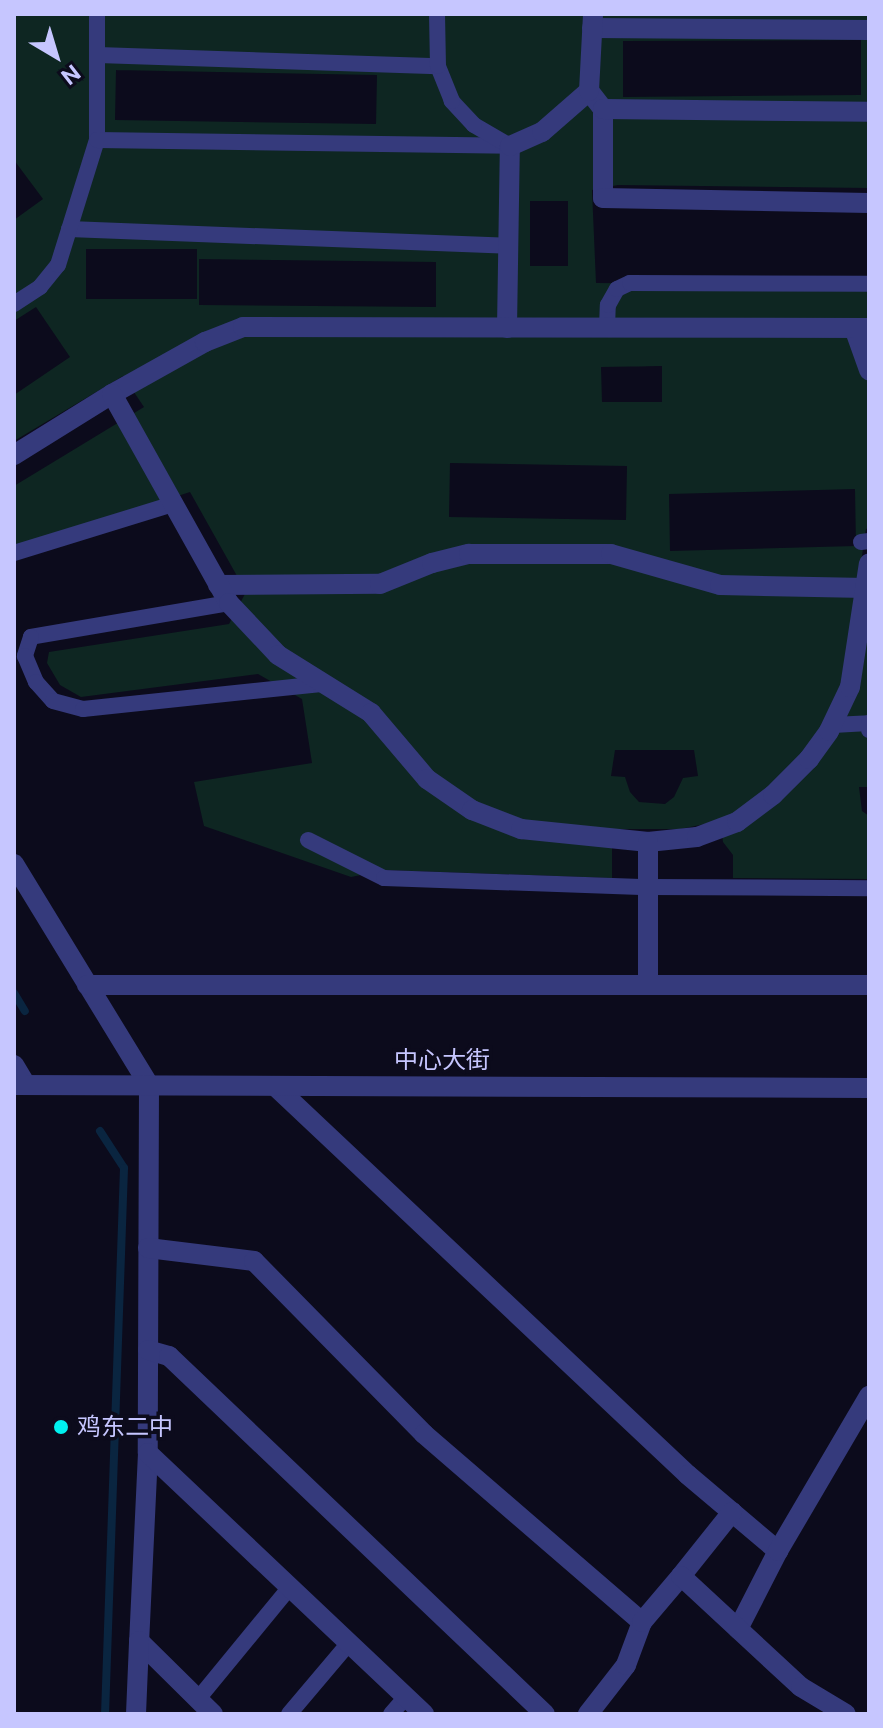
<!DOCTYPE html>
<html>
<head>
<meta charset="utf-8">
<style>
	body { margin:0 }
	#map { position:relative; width:883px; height:1728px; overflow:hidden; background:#0c0b1c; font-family:"Public Sans","Noto Sans SC",sans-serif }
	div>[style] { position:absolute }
	.green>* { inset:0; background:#0e2622 }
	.stream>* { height:8px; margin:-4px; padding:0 4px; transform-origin:4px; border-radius:4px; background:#0a2540 }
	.service>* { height:16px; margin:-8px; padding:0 8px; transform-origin:8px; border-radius:8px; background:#353a7c }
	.pedestrian>* { height:20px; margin:-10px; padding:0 10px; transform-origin:10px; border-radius:10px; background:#353a7c }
	.minor>* { height:20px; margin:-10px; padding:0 10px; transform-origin:10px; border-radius:10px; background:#353a7c }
	.tertiary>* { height:20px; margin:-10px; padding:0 10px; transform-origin:10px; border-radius:10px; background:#353a7c }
	.dots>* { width:22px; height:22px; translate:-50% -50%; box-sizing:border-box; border:4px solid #0c0b1c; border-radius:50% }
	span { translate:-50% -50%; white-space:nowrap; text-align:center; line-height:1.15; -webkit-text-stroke:7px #0c0b1c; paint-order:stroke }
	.street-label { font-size:24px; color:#c6c6ff }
	.poi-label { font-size:24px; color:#c6c6ff }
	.left { translate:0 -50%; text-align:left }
	.frame { position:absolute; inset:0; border:16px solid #c6c6ff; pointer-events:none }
	.north { position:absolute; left:16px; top:16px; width:80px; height:80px; -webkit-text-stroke:6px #0c0b1c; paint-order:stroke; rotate:142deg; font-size:22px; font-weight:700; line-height:32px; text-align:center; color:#c6c6ff }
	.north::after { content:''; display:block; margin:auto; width:28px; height:36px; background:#c6c6ff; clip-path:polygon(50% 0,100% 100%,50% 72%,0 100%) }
</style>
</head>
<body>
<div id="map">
	<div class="green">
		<div style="clip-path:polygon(evenodd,14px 14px,869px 14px,869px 188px,618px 185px,592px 190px,596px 283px,869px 285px,869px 528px,866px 529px,851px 629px,869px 629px,869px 787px,859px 787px,862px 811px,869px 816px,869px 879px,733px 878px,733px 855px,723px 842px,720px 821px,680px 829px,612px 829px,612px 878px,386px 870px,351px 877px,204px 826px,194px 782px,312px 763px,302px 699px,258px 674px,81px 697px,60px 685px,47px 663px,49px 652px,229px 624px,246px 592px,190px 492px,14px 549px,14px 486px,144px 407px,123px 376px,14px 441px,14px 395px,70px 357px,36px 307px,14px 321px,14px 220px,43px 199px,14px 160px,14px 14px,623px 41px,861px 40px,861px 95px,623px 97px,623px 41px,14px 14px,116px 70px,377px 75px,376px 124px,115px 120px,116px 70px,14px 14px,530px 201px,568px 201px,568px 266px,530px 266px,530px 201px,14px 14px,86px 249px,197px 249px,197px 299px,86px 299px,86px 249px,14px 14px,199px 259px,436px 262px,436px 307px,199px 305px,199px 259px,14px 14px,662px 366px,662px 402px,602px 402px,601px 367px,662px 366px,14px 14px,450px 463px,627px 466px,626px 520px,449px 517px,450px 463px,14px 14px,855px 489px,856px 546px,670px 551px,669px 494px,855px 489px,14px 14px,615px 750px,694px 750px,698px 776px,683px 778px,674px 797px,665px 804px,639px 802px,630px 792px,625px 777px,611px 776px,615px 750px)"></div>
	</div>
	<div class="stream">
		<div style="left:14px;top:993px;width:21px;rotate:59deg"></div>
		<div style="left:100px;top:1131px;width:44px;rotate:57deg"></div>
		<div style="left:124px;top:1168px;width:546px;rotate:91.99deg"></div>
	</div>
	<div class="service">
		<div style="left:98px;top:55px;width:340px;rotate:1.9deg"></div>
		<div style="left:97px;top:140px;width:126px;rotate:-90deg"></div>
		<div style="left:69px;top:229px;width:439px;rotate:2.2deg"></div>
		<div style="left:14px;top:304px;width:31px;rotate:-33deg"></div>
		<div style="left:40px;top:287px;width:28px;rotate:-51deg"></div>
		<div style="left:58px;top:265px;width:131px;rotate:-72.7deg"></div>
		<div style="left:97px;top:140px;width:413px;rotate:0.8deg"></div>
		<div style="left:510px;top:146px;width:42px;rotate:-149.7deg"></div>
		<div style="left:474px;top:125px;width:33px;rotate:-133deg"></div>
		<div style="left:452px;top:101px;width:38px;rotate:-112deg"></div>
		<div style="left:438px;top:66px;width:52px;rotate:-91.1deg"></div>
		<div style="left:607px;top:328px;width:23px;rotate:-88deg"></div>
		<div style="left:608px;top:305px;width:18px;rotate:-61deg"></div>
		<div style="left:617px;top:289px;width:14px;rotate:-25deg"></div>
		<div style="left:630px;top:283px;width:239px;rotate:0.2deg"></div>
		<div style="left:861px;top:542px;width:8px;rotate:-7deg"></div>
		<div style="left:14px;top:553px;width:166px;rotate:-17.1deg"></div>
		<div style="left:229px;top:603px;width:201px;rotate:170.3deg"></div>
		<div style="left:31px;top:637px;width:20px;rotate:108deg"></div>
		<div style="left:25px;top:656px;width:28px;rotate:67deg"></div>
		<div style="left:36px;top:682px;width:25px;rotate:48deg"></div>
		<div style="left:53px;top:701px;width:31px;rotate:15deg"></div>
		<div style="left:83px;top:709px;width:237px;rotate:-6deg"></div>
		<div style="left:833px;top:725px;width:36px;rotate:-3deg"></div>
		<div style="left:869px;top:723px;width:7px;rotate:90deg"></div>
		<div style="left:308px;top:840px;width:85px;rotate:26.6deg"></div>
		<div style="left:384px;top:878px;width:264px;rotate:2deg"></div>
		<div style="left:648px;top:887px;width:221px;rotate:0.3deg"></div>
		<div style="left:198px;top:1699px;width:145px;rotate:-50.6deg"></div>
		<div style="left:289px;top:1714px;width:93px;rotate:-49.8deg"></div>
		<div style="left:391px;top:1714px;width:23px;rotate:-49deg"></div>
	</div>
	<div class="pedestrian">
		<div style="left:218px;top:585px;width:162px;rotate:-0.4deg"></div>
		<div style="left:380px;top:584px;width:56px;rotate:-22deg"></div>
		<div style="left:432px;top:563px;width:38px;rotate:-14deg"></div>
		<div style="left:469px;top:554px;width:142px"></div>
		<div style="left:611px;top:554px;width:113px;rotate:15.9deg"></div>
		<div style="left:720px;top:585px;width:146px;rotate:1.2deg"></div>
	</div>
	<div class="minor">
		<div style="left:592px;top:28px;width:277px;rotate:0.4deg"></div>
		<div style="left:589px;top:91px;width:23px;rotate:52deg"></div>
		<div style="left:603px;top:109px;width:89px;rotate:90deg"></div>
		<div style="left:603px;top:198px;width:266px;rotate:1.1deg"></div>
		<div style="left:603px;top:109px;width:266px;rotate:0.6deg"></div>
		<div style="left:507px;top:328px;width:182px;rotate:-89.1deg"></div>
		<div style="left:510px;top:146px;width:35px;rotate:-24deg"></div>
		<div style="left:542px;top:132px;width:62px;rotate:-41.1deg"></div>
		<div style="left:589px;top:91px;width:77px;rotate:-87deg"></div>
		<div style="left:854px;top:328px;width:45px;rotate:70.3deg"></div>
		<div style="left:112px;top:394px;width:107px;rotate:-29.2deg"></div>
		<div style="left:205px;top:342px;width:41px;rotate:-21.5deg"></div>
		<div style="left:243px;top:327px;width:626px;rotate:0.09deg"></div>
		<div style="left:14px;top:455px;width:115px;rotate:-31.9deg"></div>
		<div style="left:112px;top:394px;width:240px;rotate:60.8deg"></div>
		<div style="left:229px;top:603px;width:71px;rotate:46.7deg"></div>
		<div style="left:278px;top:655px;width:110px;rotate:31.9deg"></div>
		<div style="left:371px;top:713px;width:87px;rotate:49.7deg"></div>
		<div style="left:427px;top:779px;width:55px;rotate:34.6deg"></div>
		<div style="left:472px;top:810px;width:53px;rotate:21.2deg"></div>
		<div style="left:521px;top:829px;width:128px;rotate:5.8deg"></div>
		<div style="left:648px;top:842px;width:49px;rotate:-5.8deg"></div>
		<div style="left:697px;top:837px;width:43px;rotate:-20.6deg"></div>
		<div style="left:737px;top:822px;width:45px;rotate:-36.9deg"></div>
		<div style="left:773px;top:795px;width:51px;rotate:-45deg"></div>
		<div style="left:809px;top:759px;width:34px;rotate:-54deg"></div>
		<div style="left:829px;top:731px;width:49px;rotate:-64.5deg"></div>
		<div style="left:850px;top:687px;width:125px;rotate:-81.3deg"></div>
		<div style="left:648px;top:842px;width:143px;rotate:90deg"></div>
		<div style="left:14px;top:864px;width:259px;rotate:58.6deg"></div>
		<div style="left:149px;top:1085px;width:368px;rotate:90.2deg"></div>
		<div style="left:148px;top:1453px;width:188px;rotate:92.7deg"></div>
		<div style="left:139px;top:1641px;width:104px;rotate:44.6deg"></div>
		<div style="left:87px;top:985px;width:782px"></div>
		<div style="left:14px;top:1065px;width:23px;rotate:59deg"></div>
		<div style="left:275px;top:1086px;width:567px;rotate:43.29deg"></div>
		<div style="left:688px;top:1475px;width:118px;rotate:40.2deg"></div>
		<div style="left:148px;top:1248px;width:107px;rotate:7deg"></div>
		<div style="left:254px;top:1261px;width:243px;rotate:45.5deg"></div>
		<div style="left:424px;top:1434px;width:288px;rotate:40.8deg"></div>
		<div style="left:148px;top:1350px;width:22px;rotate:16deg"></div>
		<div style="left:169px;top:1356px;width:519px;rotate:43.6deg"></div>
		<div style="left:148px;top:1453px;width:380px;rotate:43.4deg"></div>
		<div style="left:681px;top:1576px;width:82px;rotate:-51.4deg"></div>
		<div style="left:738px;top:1629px;width:88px;rotate:-62.9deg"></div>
		<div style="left:778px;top:1551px;width:180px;rotate:-59.6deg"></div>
		<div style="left:136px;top:1714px;width:73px;rotate:-87.6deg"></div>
		<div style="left:588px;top:1714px;width:62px;rotate:-52.2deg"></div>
		<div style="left:626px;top:1665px;width:46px;rotate:-69.6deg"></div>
		<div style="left:642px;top:1622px;width:60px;rotate:-49.7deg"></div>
		<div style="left:681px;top:1576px;width:163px;rotate:42.8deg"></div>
		<div style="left:801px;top:1687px;width:52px;rotate:31deg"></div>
	</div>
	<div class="tertiary">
		<div style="left:14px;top:1085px;width:855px;rotate:0.2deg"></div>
	</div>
	<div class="dots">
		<div style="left:61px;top:1427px;background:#00f1ef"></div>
	</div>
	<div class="street-label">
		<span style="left:442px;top:1060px">中心大街</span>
	</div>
	<div class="poi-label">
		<span class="left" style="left:77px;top:1427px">鸡东二中</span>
	</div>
	<div class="frame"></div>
	<div class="north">N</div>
</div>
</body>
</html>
